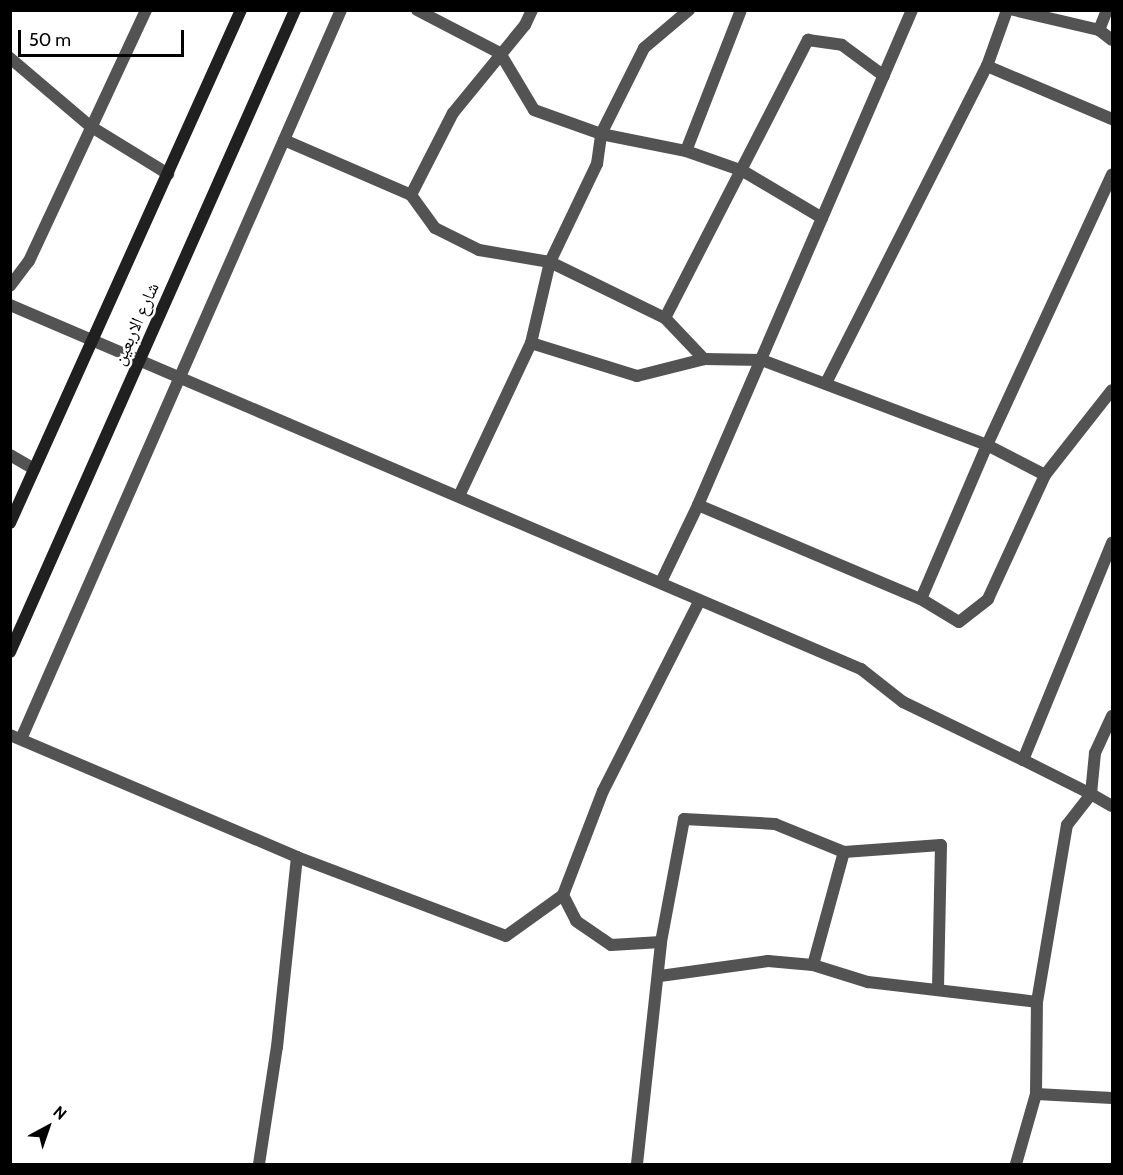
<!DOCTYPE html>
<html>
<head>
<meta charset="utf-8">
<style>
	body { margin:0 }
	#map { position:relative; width:1123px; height:1175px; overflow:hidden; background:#fff; font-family:Cabin,"Noto Naskh Arabic",sans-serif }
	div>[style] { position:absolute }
	.street>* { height:12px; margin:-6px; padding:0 6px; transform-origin:6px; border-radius:6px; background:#535353 }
	.secondary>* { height:12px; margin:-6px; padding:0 6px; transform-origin:6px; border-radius:6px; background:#202020 }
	span { translate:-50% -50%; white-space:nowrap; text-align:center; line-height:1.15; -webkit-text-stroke:5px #fff; paint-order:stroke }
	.street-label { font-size:18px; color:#000 }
	.frame { position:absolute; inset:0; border:12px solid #000; pointer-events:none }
	.north { position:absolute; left:18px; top:1097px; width:60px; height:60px; -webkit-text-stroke:4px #fff; paint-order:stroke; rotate:40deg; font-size:16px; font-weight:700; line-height:24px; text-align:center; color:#000 }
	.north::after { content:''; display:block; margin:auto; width:21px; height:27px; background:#000; clip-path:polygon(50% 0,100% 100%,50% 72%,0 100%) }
	.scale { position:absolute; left:18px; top:30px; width:166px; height:27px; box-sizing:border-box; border:3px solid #000; border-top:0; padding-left:8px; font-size:18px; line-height:21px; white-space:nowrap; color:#000; -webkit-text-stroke:4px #fff; paint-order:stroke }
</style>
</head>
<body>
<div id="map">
	<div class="street">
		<div style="left:417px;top:10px;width:93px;rotate:27.4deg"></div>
		<div style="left:500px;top:53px;width:66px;rotate:59.2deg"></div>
		<div style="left:534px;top:110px;width:71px;rotate:19.7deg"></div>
		<div style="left:601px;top:134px;width:87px;rotate:11.3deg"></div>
		<div style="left:686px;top:151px;width:60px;rotate:19.3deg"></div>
		<div style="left:743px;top:171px;width:92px;rotate:30.7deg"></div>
		<div style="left:1014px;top:10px;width:87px;rotate:13.2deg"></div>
		<div style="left:1099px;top:30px;width:16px;rotate:38deg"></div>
		<div style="left:1099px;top:30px;width:22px;rotate:-68deg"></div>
		<div style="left:10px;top:58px;width:105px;rotate:40.4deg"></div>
		<div style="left:90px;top:126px;width:92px;rotate:31.6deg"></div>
		<div style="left:987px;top:66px;width:136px;rotate:23deg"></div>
		<div style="left:284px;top:140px;width:138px;rotate:23.4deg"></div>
		<div style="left:411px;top:195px;width:41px;rotate:54deg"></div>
		<div style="left:435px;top:228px;width:49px;rotate:26.6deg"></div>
		<div style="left:479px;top:250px;width:72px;rotate:9.6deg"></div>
		<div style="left:550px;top:262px;width:128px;rotate:26deg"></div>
		<div style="left:665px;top:318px;width:57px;rotate:46.4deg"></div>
		<div style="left:686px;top:151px;width:151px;rotate:-68.7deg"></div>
		<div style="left:411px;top:195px;width:92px;rotate:-62.9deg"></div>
		<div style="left:453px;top:113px;width:114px;rotate:-50.7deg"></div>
		<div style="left:525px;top:25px;width:17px;rotate:-65deg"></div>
		<div style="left:10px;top:286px;width:31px;rotate:-53deg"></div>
		<div style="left:29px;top:261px;width:277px;rotate:-65deg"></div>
		<div style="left:10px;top:305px;width:926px;rotate:23.16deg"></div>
		<div style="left:861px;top:669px;width:53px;rotate:38.2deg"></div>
		<div style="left:903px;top:702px;width:133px;rotate:25.8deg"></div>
		<div style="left:665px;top:318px;width:313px;rotate:-62.8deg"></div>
		<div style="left:808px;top:40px;width:34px;rotate:8deg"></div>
		<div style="left:842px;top:45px;width:52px;rotate:36.4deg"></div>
		<div style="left:531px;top:343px;width:111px;rotate:17.3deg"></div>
		<div style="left:637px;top:376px;width:69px;rotate:-14.2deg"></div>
		<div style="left:704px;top:359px;width:58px;rotate:1deg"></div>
		<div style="left:762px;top:360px;width:241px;rotate:20.7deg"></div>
		<div style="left:987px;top:445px;width:65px;rotate:27.3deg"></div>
		<div style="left:826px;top:383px;width:356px;rotate:-63.1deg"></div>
		<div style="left:987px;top:66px;width:59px;rotate:-70.3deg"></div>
		<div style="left:10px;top:455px;width:28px;rotate:30deg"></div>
		<div style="left:459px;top:496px;width:169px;rotate:-64.8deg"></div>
		<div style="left:531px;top:343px;width:83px;rotate:-76.8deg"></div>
		<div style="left:550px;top:262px;width:109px;rotate:-64.4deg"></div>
		<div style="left:597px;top:164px;width:30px;rotate:-82deg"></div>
		<div style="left:601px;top:134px;width:96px;rotate:-63.4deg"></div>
		<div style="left:644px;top:48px;width:59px;rotate:-40.2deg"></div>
		<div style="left:698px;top:505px;width:242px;rotate:22.9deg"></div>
		<div style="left:921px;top:599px;width:44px;rotate:31.2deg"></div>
		<div style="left:959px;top:622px;width:37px;rotate:-38deg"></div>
		<div style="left:988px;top:599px;width:136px;rotate:-65.3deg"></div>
		<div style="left:1045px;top:475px;width:108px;rotate:-51.8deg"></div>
		<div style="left:661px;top:582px;width:85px;rotate:-64.3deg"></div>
		<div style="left:698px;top:505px;width:539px;rotate:-66.62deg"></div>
		<div style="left:921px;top:599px;width:168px;rotate:-66.8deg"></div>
		<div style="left:987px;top:445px;width:298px;rotate:-65.2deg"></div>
		<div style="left:1112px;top:716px;width:41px;rotate:114.7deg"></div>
		<div style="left:1095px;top:753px;width:41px;rotate:95.6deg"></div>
		<div style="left:1091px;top:794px;width:24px;rotate:30deg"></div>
		<div style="left:10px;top:735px;width:312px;rotate:23deg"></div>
		<div style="left:297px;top:857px;width:223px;rotate:20.7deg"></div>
		<div style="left:506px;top:936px;width:70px;rotate:-35.7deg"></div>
		<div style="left:563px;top:895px;width:111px;rotate:-69deg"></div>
		<div style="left:603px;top:791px;width:212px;rotate:-63.1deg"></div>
		<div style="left:21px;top:739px;width:796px;rotate:-66.3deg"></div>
		<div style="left:563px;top:895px;width:29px;rotate:63deg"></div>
		<div style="left:576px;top:921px;width:42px;rotate:34.4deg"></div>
		<div style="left:611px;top:945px;width:50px;rotate:-3.4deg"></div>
		<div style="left:813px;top:965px;width:117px;rotate:-74.7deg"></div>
		<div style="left:660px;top:976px;width:109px;rotate:-7.9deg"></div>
		<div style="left:768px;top:961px;width:45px;rotate:5.1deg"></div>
		<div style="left:813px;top:965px;width:58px;rotate:17.2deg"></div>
		<div style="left:868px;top:982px;width:170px;rotate:6.7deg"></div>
		<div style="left:1036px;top:1094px;width:76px;rotate:3deg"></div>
		<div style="left:259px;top:1164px;width:118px;rotate:-81.3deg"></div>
		<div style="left:277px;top:1047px;width:191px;rotate:-84deg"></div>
		<div style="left:637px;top:1164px;width:223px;rotate:-83.8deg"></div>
		<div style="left:661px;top:942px;width:125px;rotate:-79.4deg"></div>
		<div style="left:684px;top:819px;width:91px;rotate:3.1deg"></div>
		<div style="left:775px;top:824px;width:74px;rotate:22.1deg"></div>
		<div style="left:844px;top:852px;width:97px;rotate:-4.1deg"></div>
		<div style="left:941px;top:845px;width:143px;rotate:91.2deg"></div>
		<div style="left:1016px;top:1164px;width:73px;rotate:-74.1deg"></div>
		<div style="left:1036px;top:1094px;width:92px;rotate:-89.4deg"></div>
		<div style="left:1037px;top:1002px;width:180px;rotate:-80.4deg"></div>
		<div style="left:1067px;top:825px;width:39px;rotate:-52deg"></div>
		<div style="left:1091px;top:794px;width:76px;rotate:-153.4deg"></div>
		<div style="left:1023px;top:760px;width:235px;rotate:-67.7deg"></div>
	</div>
	<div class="secondary">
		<div style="left:10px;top:523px;width:563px;rotate:-65.76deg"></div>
		<div style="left:10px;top:652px;width:702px;rotate:-66.06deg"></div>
	</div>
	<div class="street-label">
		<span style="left:136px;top:324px;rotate:-66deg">شارع الاربعين</span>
	</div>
	<div class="frame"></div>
	<div class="north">N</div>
	<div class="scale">50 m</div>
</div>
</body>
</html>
